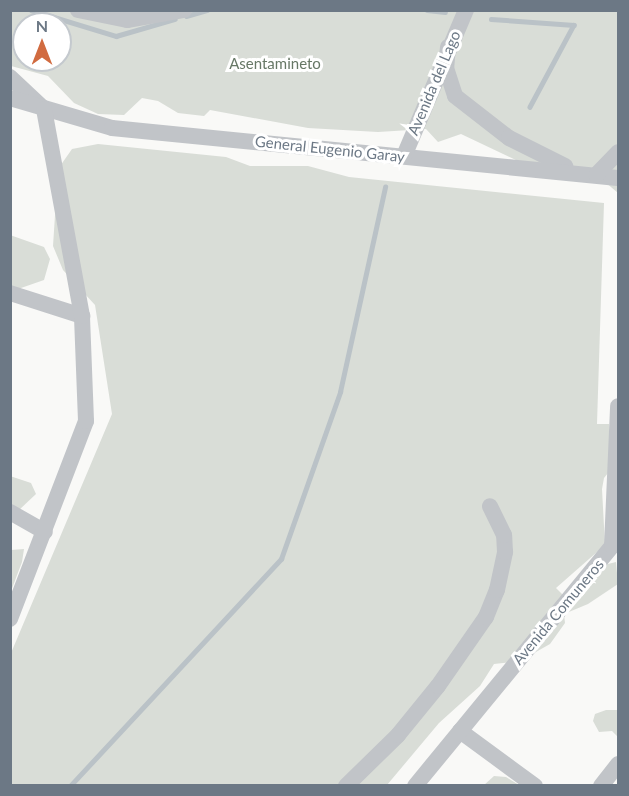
<!DOCTYPE html>
<html>
<head>
<meta charset="utf-8">
<style>
	body { margin:0 }
	#map { position:relative; width:629px; height:796px; overflow:hidden; background:#f9f9f7; font-family:Lato,sans-serif }
	div>[style] { position:absolute }
	.green>* { inset:0; background:#d9ddd7 }
	.stream>* { height:4.5px; margin:-2.25px; padding:0 2.25px; transform-origin:2.25px; border-radius:2.25px; background:#bac2c7 }
	.minor>* { height:16px; margin:-8px; padding:0 8px; transform-origin:8px; border-radius:8px; background:#c1c4c8 }
	span { translate:-50% -50%; white-space:nowrap; text-align:center; line-height:1.15; -webkit-text-stroke:6px #fff; paint-order:stroke }
	.park-label { font-size:15px; color:#677866 }
	.street-label { font-size:15px; color:#6c7885 }
	.frame { position:absolute; inset:0; border:12px solid #6c7885; pointer-events:none }
	.north { position:absolute; left:12px; top:12px; width:60px; height:60px; box-sizing:border-box; background:#fff; border:2px solid #c4c9ce; border-radius:50%; rotate:0deg; font-size:16px; font-weight:700; line-height:24px; text-align:center; color:#6c7885 }
	.north::after { content:''; display:block; margin:auto; width:21px; height:27px; background:#d16b40; clip-path:polygon(50% 0,100% 100%,50% 72%,0 100%) }
</style>
</head>
<body>
<div id="map">
	<div class="green">
		<div style="clip-path:polygon(evenodd,10px 11px,618px 11px,618px 193px,605px 182px,518px 161px,461px 134px,438px 142px,426px 129px,378px 132px,308px 128px,210px 110px,204px 116px,178px 113px,158px 101px,142px 98px,124px 115px,98px 114px,74px 103px,48px 76px,11px 66px,10px 11px,24px 24px,60px 24px,60px 60px,24px 60px,24px 24px)"></div>
		<div style="clip-path:polygon(98px 144px,226px 157px,250px 166px,308px 166px,349px 177px,604px 203px,597px 424px,609px 424px,612px 468px,604px 478px,602px 489px,605px 545px,556px 588px,564px 596px,604px 565px,616px 562px,618px 584px,588px 604px,564px 614px,565px 623px,550px 644px,520px 661px,494px 664px,480px 686px,439px 723px,387px 785px,11px 786px,11px 653px,112px 414px,95px 305px,63px 270px,53px 246px,58px 169px,72px 149px)"></div>
		<div style="clip-path:polygon(10px 235px,44px 247px,50px 259px,44px 280px,21px 288px,10px 296px)"></div>
		<div style="clip-path:polygon(10px 476px,31px 483px,36px 494px,18px 511px,10px 513px)"></div>
		<div style="clip-path:polygon(24px 549px,22px 562px,11px 591px,11px 550px)"></div>
		<div style="clip-path:polygon(606px 710px,618px 710px,618px 737px,612px 731px,599px 732px,593px 721px,595px 714px)"></div>
		<div style="clip-path:polygon(494px 776px,506px 777px,519px 785px,483px 786px)"></div>
	</div>
	<div class="stream">
		<div style="left:31px;top:10px;width:89px;rotate:17deg"></div>
		<div style="left:116px;top:36px;width:61px;rotate:-16.1deg"></div>
		<div style="left:427px;top:10px;width:18px;rotate:6deg"></div>
		<div style="left:186px;top:16px;width:22px;rotate:-16deg"></div>
		<div style="left:491px;top:19px;width:83px;rotate:4.1deg"></div>
		<div style="left:574px;top:25px;width:93px;rotate:118.2deg"></div>
		<div style="left:70px;top:786px;width:310px;rotate:-47.1deg"></div>
		<div style="left:281px;top:559px;width:177px;rotate:-70.5deg"></div>
		<div style="left:340px;top:392px;width:210px;rotate:-77.6deg"></div>
	</div>
	<div class="minor">
		<div style="left:78px;top:10px;width:50px;rotate:11.5deg"></div>
		<div style="left:127px;top:20px;width:58px;rotate:-10deg"></div>
		<div style="left:448px;top:47px;width:21px;rotate:95deg"></div>
		<div style="left:446px;top:68px;width:29px;rotate:72deg"></div>
		<div style="left:455px;top:96px;width:68px;rotate:37.9deg"></div>
		<div style="left:509px;top:138px;width:63px;rotate:26.6deg"></div>
		<div style="left:10px;top:77px;width:45px;rotate:43.2deg"></div>
		<div style="left:10px;top:98px;width:106px;rotate:16.4deg"></div>
		<div style="left:112px;top:128px;width:508px;rotate:5.64deg"></div>
		<div style="left:404px;top:156px;width:159px;rotate:-67deg"></div>
		<div style="left:596px;top:175px;width:32px;rotate:-46deg"></div>
		<div style="left:10px;top:293px;width:76px;rotate:17.7deg"></div>
		<div style="left:10px;top:512px;width:40px;rotate:29.7deg"></div>
		<div style="left:10px;top:619px;width:212px;rotate:-69deg"></div>
		<div style="left:86px;top:421px;width:105px;rotate:-92.2deg"></div>
		<div style="left:82px;top:316px;width:210px;rotate:-100.4deg"></div>
		<div style="left:460px;top:731px;width:93px;rotate:36.3deg"></div>
		<div style="left:346px;top:786px;width:73px;rotate:-44.4deg"></div>
		<div style="left:398px;top:735px;width:63px;rotate:-50.8deg"></div>
		<div style="left:438px;top:686px;width:84px;rotate:-55.2deg"></div>
		<div style="left:486px;top:617px;width:29px;rotate:-68deg"></div>
		<div style="left:497px;top:590px;width:39px;rotate:-78deg"></div>
		<div style="left:505px;top:552px;width:17px;rotate:-93deg"></div>
		<div style="left:504px;top:535px;width:32px;rotate:-116deg"></div>
		<div style="left:415px;top:786px;width:310px;rotate:-50.6deg"></div>
		<div style="left:612px;top:546px;width:140px;rotate:-87.5deg"></div>
		<div style="left:601px;top:786px;width:28px;rotate:-52deg"></div>
	</div>
	<div class="park-label">
		<span style="left:275px;top:64px">Asentamineto</span>
	</div>
	<div class="street-label">
		<span style="left:434px;top:83px;rotate:-67deg">Avenida del Lago</span>
		<span style="left:330px;top:149px;rotate:6deg">General Eugenio Garay</span>
		<span style="left:558px;top:612px;rotate:-50deg">Avenida Comuneros</span>
	</div>
	<div class="frame"></div>
	<div class="north">N</div>
</div>
</body>
</html>
